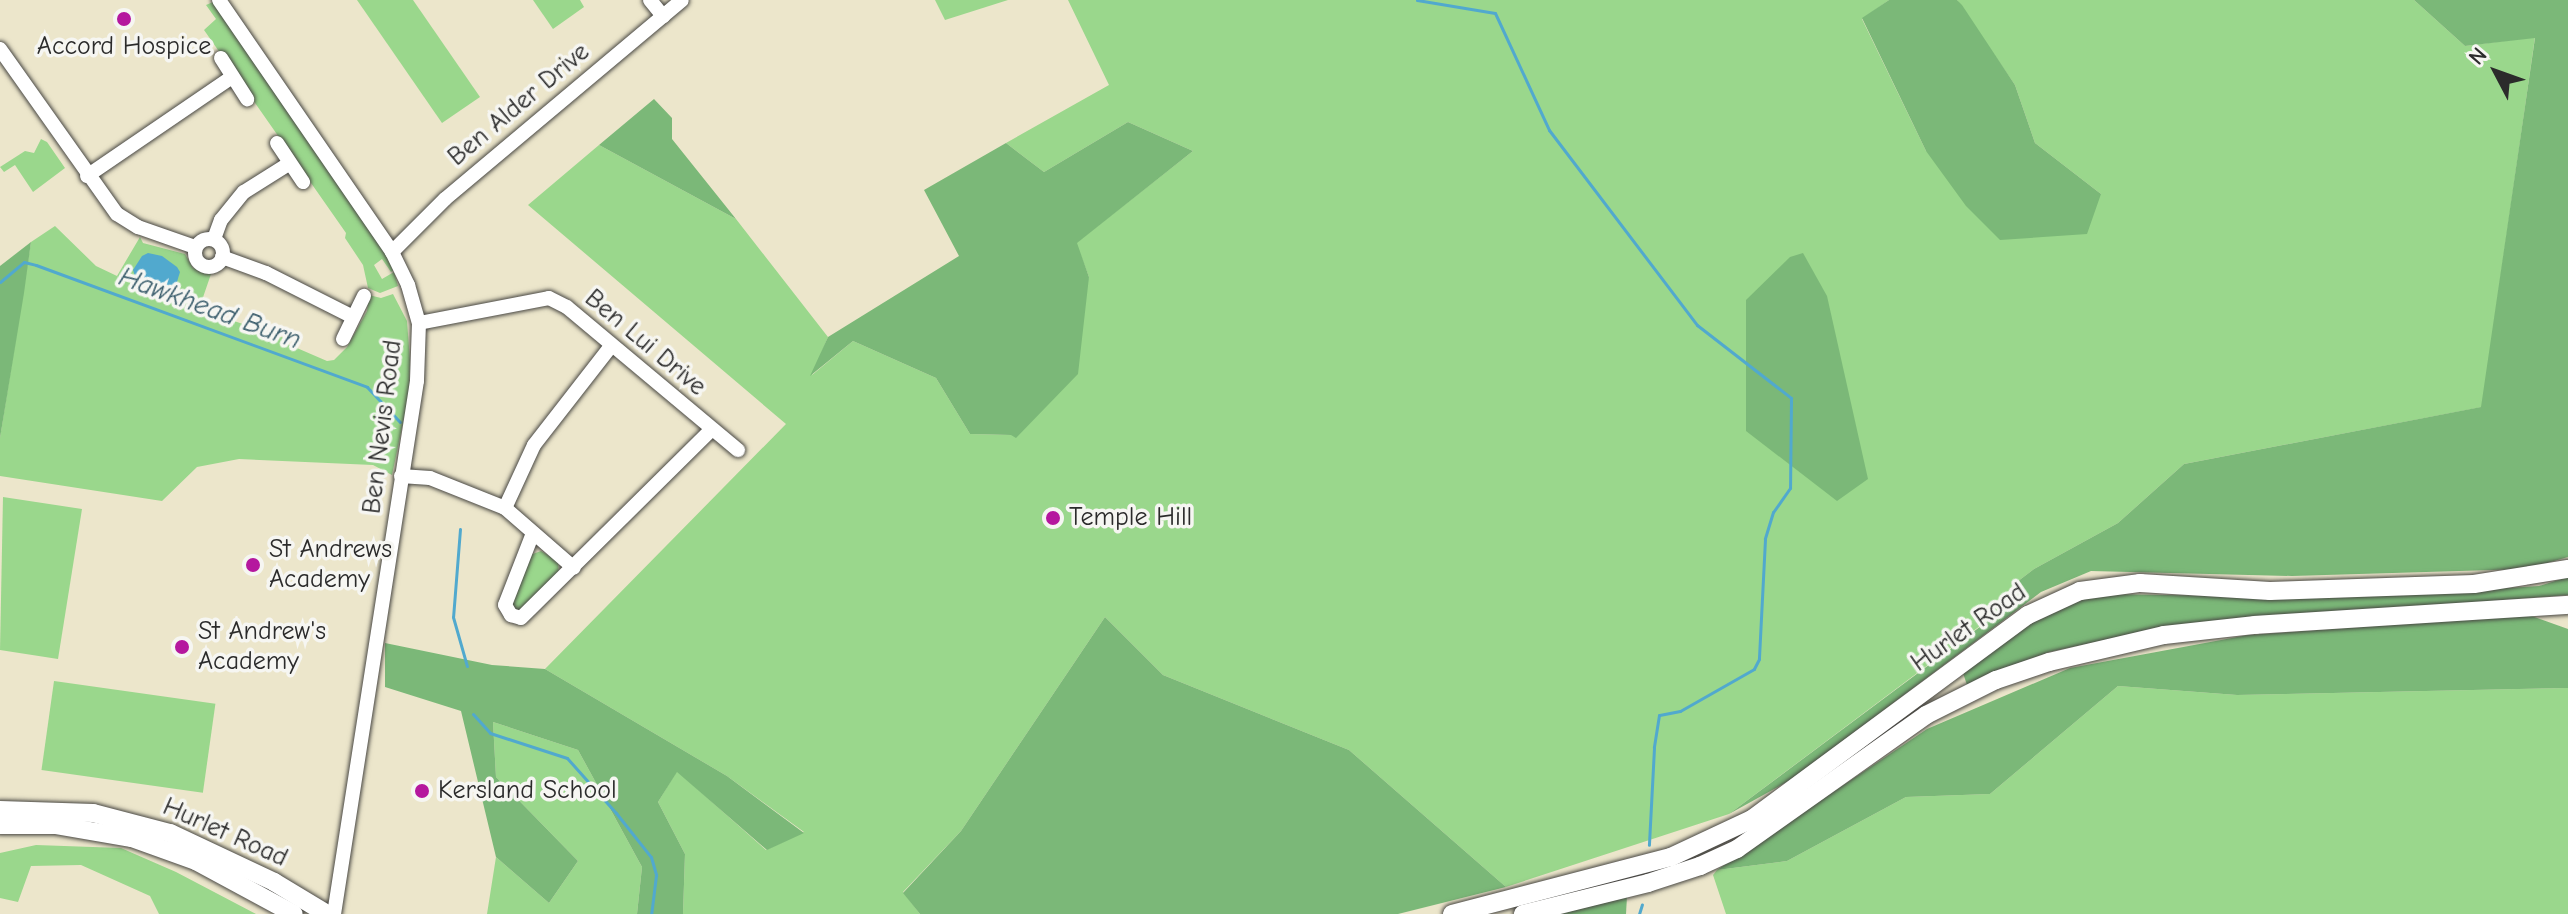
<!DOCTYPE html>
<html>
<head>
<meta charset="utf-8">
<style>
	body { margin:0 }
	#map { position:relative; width:2568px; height:914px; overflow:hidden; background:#ece6cb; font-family:"Comic Neue",sans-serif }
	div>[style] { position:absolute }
	.green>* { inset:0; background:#9ad78c; transform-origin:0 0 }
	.forest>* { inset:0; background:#7bb878 }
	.water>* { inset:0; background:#51a9ce }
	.stream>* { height:3px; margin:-1.5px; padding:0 1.5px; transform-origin:1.5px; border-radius:1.5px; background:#51a9ce }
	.roads { filter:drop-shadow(0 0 2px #484743) drop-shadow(0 0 2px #484743) }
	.minor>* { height:14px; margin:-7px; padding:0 7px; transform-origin:7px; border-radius:7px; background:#fff }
	.minor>.ring { margin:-7px; padding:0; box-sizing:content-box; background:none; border:14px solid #fff; border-radius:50% }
	.major>* { height:18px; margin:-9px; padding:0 9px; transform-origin:9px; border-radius:9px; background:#fff }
	.dots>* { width:22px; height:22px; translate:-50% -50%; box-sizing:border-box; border:4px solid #f6f6f2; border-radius:50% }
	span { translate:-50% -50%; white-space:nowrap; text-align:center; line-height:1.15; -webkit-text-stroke:7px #f6f6f2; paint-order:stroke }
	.poi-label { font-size:26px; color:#2b2b2b }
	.left { translate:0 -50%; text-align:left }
	.street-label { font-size:26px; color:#2b2b2b }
	.water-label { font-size:28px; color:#3a5d6c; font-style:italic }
	.north { position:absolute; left:2456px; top:32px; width:80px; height:80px; -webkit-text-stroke:6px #f6f6f2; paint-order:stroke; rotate:311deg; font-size:22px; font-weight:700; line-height:32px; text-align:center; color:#2b2b2b }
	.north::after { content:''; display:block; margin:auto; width:28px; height:36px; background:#2b2b2b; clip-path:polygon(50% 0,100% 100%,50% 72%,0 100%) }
</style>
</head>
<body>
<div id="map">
	<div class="green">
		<div style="clip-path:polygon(357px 0,413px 0,480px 97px,442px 123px)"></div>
		<div style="clip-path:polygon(533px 0,580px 0,584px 7px,553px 29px)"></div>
		<div style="clip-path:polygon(935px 0,1008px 0,945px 20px)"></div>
		<div style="clip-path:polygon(1068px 0,1889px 0,1862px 19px,1926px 151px,2101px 194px,2035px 143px,2015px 85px,1957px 0,2414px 0,2465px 46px,2535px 37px,2482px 407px,2184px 464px,2118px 523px,2034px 569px,2013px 585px,2020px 596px,1729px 814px,1506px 887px,1349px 750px,1163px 675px,1105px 617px,961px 831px,903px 892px,920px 914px,683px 914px,685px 854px,658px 802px,677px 771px,766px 850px,804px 832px,727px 776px,545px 669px,786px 424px,528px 205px,599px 145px,736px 219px,828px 337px,812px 375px,853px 341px,936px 378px,970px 434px,1011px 435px,1089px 277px,1076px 243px,1193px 151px,1128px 122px,1044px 172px,1006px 143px,1109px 85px)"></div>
		<div style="clip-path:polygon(213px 2px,387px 254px,394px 270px,391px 272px,382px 259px,374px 265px,382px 279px,394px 272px,398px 286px,380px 293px,368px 288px,363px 265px,345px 238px,346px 233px,204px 30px,216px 19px,206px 5px)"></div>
		<div style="clip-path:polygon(41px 139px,47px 142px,65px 168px,33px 192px,15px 165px,4px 172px,0 167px,25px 151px,34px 153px)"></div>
		<div style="clip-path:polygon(55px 226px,96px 266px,117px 276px,140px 237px,143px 243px,185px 254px,193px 268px,211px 274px,199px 309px,284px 338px,283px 342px,327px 361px,334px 360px,347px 347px,367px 311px,369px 295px,381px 298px,393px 294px,407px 321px,410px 360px,409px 394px,392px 475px,373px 465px,239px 459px,197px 467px,162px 501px,0 476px,0 438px,31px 242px)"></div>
		<div style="clip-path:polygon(3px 497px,82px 509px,58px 659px,0 650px)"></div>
		<div style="clip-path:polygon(541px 551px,558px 561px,559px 576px,523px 612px,510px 608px,530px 555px)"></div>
		<div style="left:54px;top:681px;width:163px;height:90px;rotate:8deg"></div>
		<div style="clip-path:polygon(2118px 686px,2237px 695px,2568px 688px,2568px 914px,1726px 914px,1713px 875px,1717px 870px,1787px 861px,1906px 797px,1990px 794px)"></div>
		<div style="clip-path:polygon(493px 722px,578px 750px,642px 867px,637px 914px,487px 914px,496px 857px,549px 903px,578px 861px,496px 777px)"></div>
		<div style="clip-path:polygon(36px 845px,121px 848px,176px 872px,256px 914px,159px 914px,150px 896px,81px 865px,31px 866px,18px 902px,0 898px,0 853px)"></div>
	</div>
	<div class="forest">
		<div style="clip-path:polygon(1889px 0,1957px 0,1962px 5px,2015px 85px,2035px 143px,2101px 194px,2087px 234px,2000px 240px,1966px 206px,1926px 151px,1862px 18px)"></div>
		<div style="clip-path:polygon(2414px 0,2568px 0,2568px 557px,2526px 569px,2292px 576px,2091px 571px,2041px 592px,1792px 779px,1729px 814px,2020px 597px,2013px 585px,2034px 569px,2118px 523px,2184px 464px,2481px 407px,2535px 38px,2465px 46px)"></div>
		<div style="clip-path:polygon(654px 99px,672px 118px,672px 139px,736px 219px,599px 145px)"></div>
		<div style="clip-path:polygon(1128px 122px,1193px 151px,1077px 243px,1089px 277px,1078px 374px,1016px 438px,1011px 435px,970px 434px,936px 378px,853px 341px,810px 376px,828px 337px,959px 256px,924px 190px,1006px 143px,1044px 172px)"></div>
		<div style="clip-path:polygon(31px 242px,24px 293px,0 438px,0 266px)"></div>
		<div style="clip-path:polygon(1803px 253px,1827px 296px,1868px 479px,1837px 501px,1746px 431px,1746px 300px,1790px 257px)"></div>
		<div style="clip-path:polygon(2568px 577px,2568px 595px,2166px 627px,2049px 652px,1967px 685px,1963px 673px,2042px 614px,2066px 604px,2105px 594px,2291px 597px,2443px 592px,2539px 586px)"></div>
		<div style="clip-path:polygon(2529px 615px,2568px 629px,2568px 688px,2237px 695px,2118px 686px,1990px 794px,1906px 797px,1787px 861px,1717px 870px,1927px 729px,2070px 668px,2248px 635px)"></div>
		<div style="clip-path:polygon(1105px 617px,1163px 675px,1349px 750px,1506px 887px,1398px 914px,920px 914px,903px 893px,961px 831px)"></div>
		<div style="clip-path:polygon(385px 643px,492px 665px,545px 669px,727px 776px,804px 833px,767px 850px,677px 772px,658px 802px,685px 854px,683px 914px,637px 914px,642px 867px,578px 750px,493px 722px,496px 777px,578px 861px,549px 903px,496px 857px,461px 711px,385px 687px)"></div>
		<div style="clip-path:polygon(1627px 896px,1626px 914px,1560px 914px)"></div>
	</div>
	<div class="water">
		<div style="clip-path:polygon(148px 253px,162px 256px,177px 267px,180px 272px,176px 285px,161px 286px,135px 276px,133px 270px,142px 256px)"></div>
	</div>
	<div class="stream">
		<div style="left:1417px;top:0;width:79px;rotate:9.5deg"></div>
		<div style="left:1495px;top:13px;width:129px;rotate:65.2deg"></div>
		<div style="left:1549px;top:130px;width:245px;rotate:52.8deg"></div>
		<div style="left:1697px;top:325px;width:119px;rotate:37.8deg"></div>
		<div style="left:1791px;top:398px;width:90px;rotate:90.6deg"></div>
		<div style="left:1790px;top:488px;width:29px;rotate:125deg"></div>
		<div style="left:1773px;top:512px;width:28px;rotate:107deg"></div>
		<div style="left:1765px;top:539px;width:120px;rotate:92.9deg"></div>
		<div style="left:1759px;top:659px;width:11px;rotate:117deg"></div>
		<div style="left:1754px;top:669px;width:85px;rotate:150.4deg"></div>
		<div style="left:1680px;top:711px;width:21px;rotate:169deg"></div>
		<div style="left:1659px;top:715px;width:33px;rotate:99deg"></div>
		<div style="left:1654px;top:748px;width:97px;rotate:93deg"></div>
		<div style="left:0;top:282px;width:31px;rotate:-40deg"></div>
		<div style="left:24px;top:262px;width:12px;rotate:14deg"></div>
		<div style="left:36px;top:265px;width:353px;rotate:20.2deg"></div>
		<div style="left:367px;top:387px;width:48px;rotate:46.7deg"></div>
		<div style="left:460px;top:529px;width:88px;rotate:94.5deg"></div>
		<div style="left:453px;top:617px;width:51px;rotate:74.1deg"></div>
		<div style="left:473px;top:714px;width:25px;rotate:48deg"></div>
		<div style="left:490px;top:733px;width:81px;rotate:18deg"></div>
		<div style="left:567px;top:758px;width:74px;rotate:48.3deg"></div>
		<div style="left:616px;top:813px;width:56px;rotate:51.5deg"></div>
		<div style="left:651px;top:857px;width:19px;rotate:74deg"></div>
		<div style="left:656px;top:875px;width:39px;rotate:97deg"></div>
		<div style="left:1639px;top:914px;width:10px;rotate:-73deg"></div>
	</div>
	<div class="roads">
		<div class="minor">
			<div style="left:219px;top:0;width:306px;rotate:55.5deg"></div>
			<div style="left:392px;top:252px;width:37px;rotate:64deg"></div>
			<div style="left:408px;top:285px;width:40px;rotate:74deg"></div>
			<div style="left:419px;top:323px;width:58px;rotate:92deg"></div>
			<div style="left:417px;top:381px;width:539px;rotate:98.85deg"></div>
			<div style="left:650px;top:0;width:21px;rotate:51deg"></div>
			<div style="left:0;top:49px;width:202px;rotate:54.7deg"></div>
			<div style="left:117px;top:214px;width:25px;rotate:32deg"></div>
			<div style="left:138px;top:227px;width:60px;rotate:19.3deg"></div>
			<div style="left:221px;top:58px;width:49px;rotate:57.6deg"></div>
			<div style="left:277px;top:143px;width:47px;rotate:56.3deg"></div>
			<div style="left:87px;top:176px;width:176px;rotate:-34.3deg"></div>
			<div class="ring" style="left:195px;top:239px;width:14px;height:14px"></div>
			<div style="left:214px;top:239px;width:20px;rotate:-70deg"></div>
			<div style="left:221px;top:220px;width:36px;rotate:-51deg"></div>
			<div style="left:244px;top:192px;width:54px;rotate:-32.2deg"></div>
			<div style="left:392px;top:252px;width:75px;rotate:-45deg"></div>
			<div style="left:445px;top:199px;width:309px;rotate:-40deg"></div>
			<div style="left:222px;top:257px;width:47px;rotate:20deg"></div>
			<div style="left:266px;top:273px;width:97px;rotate:26.8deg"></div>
			<div style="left:419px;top:323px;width:132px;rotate:-10.9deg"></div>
			<div style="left:549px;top:298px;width:20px;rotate:27deg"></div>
			<div style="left:567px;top:307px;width:223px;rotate:39.9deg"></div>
			<div style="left:343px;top:339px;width:48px;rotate:-64deg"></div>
			<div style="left:401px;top:476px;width:29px;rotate:4deg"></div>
			<div style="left:430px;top:478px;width:81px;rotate:21.8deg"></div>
			<div style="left:505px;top:508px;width:91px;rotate:41deg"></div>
			<div style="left:505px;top:508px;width:69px;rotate:-65.3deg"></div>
			<div style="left:534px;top:445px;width:125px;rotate:-52.1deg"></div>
			<div style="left:533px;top:533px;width:77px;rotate:111.3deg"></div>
			<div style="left:505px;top:605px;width:12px;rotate:59deg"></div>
			<div style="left:511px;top:615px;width:10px;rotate:17deg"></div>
			<div style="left:521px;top:618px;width:267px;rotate:-44.7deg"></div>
		</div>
		<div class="major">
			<div style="left:0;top:810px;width:93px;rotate:1.8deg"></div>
			<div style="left:93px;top:813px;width:80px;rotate:14.6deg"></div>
			<div style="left:170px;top:833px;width:115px;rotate:25.2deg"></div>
			<div style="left:274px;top:882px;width:62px;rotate:31.1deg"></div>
			<div style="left:0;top:825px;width:55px"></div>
			<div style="left:55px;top:825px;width:78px;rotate:9.6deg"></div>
			<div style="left:132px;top:838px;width:68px;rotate:19.8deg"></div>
			<div style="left:196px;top:861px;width:111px;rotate:28.4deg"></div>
			<div style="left:1452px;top:914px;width:226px;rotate:-14.6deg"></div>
			<div style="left:1671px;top:857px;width:89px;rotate:-25.1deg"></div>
			<div style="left:1752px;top:819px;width:343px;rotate:-36.5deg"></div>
			<div style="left:2028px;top:615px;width:57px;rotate:-24.8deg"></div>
			<div style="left:2080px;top:591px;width:61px;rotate:-7.6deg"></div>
			<div style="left:2140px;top:583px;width:130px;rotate:3.5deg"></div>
			<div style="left:2270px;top:591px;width:204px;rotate:-2deg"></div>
			<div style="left:2474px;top:584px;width:95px;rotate:-9.1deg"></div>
			<div style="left:1523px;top:914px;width:129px;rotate:-13.9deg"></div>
			<div style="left:1648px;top:883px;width:55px;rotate:-18.1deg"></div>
			<div style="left:1700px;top:866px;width:41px;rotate:-24.7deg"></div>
			<div style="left:1737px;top:849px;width:232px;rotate:-35.3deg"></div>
			<div style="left:1926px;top:715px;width:78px;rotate:-26.6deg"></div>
			<div style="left:1996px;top:680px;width:56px;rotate:-18.8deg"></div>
			<div style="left:2049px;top:662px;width:118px;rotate:-13.2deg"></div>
			<div style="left:2164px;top:635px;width:92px;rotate:-6.3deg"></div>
			<div style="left:2255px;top:625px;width:314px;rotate:-3.7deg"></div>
		</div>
	</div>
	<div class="dots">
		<div style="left:124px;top:19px;background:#b5179e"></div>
		<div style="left:1053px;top:518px;background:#b5179e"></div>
		<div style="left:253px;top:565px;background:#b5179e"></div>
		<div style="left:182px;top:647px;background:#b5179e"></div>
		<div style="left:422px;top:791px;background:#b5179e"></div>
	</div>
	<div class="poi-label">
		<span style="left:124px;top:47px">Accord Hospice</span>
		<span class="left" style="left:1069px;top:518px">Temple Hill</span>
		<span class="left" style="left:269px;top:565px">St Andrews<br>Academy</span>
		<span class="left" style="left:198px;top:647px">St Andrew's<br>Academy</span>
		<span class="left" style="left:438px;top:791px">Kersland School</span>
	</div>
	<div class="street-label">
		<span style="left:519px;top:105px;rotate:-40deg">Ben Alder Drive</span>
		<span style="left:645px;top:343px;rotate:40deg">Ben Lui Drive</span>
		<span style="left:383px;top:427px;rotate:-83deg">Ben Nevis Road</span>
		<span style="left:1969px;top:628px;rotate:-35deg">Hurlet Road</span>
		<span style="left:225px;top:833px;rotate:24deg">Hurlet Road</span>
	</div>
	<div class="water-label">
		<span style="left:210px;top:308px;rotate:20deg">Hawkhead Burn</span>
	</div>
	<div class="north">N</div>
</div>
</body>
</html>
